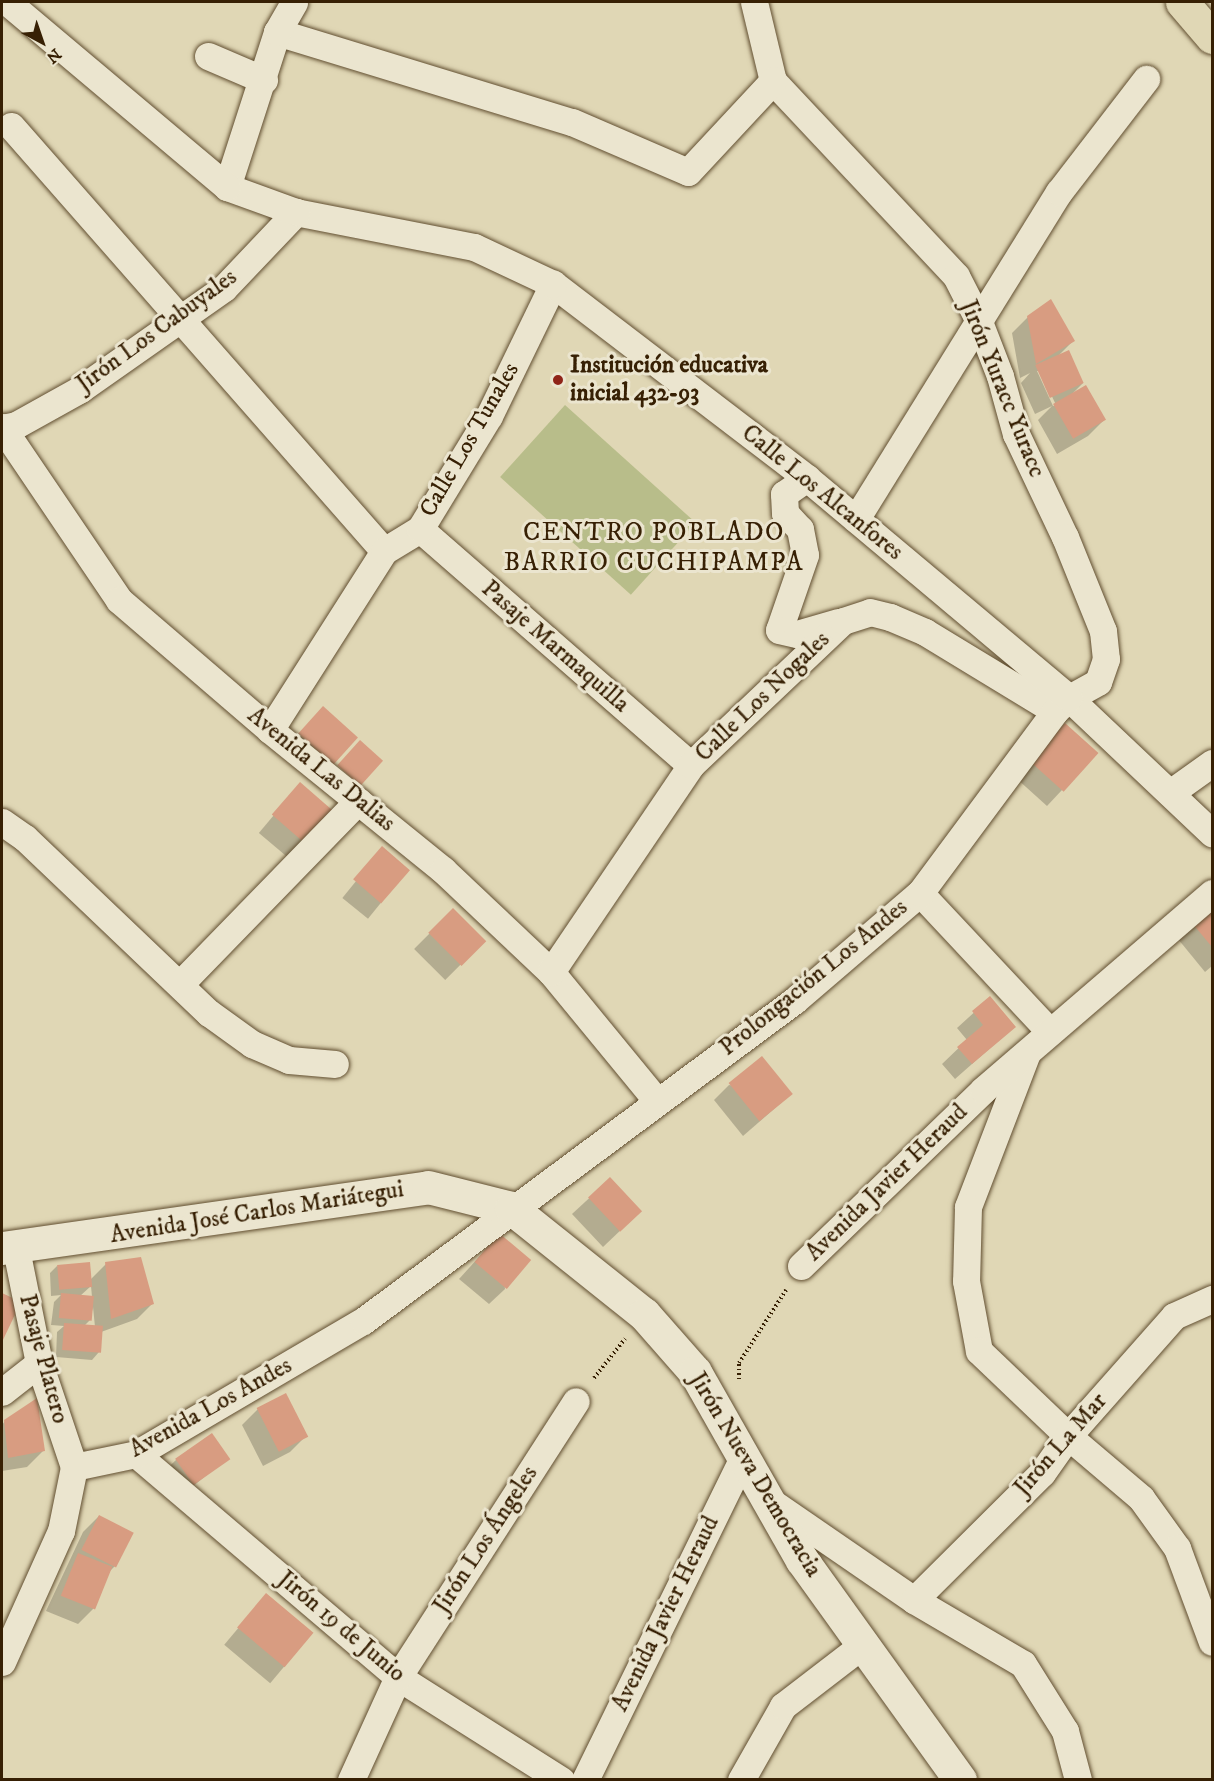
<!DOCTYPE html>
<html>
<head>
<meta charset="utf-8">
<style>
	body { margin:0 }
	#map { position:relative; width:1214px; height:1781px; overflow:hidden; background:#e0d7b5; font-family:"IM FELL DW Pica",serif }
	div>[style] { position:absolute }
	.green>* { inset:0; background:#b8bd8a; transform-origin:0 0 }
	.shadow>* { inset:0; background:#0003; transform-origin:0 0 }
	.building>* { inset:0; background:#d89c81; transform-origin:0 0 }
	.path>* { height:4px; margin-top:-2px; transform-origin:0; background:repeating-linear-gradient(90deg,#372004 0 1.5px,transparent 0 4.5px) }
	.roads { filter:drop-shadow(0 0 2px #614e30) drop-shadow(0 0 2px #614e30) }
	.minor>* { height:27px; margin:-13.5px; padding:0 13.5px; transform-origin:13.5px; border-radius:13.5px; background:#ebe5cf }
	.tertiary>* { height:33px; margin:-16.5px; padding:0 16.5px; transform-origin:16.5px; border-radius:16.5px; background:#ebe5cf }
	.trunk>* { height:33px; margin:-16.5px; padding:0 16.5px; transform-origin:16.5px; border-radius:16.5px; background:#e0d7b5 }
	.dots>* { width:16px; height:16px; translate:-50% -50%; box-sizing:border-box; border:3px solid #ebe5cf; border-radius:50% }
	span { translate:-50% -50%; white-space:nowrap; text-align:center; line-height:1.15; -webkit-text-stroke:6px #ebe5cf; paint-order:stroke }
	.street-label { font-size:24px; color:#372004 }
	.poi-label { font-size:24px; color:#372004; font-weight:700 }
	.left { translate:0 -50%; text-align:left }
	.neighbourhood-label { font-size:26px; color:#372004; letter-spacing:1.5px }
	.frame { position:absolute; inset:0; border:3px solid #372004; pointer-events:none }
	.north { position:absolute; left:12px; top:12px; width:60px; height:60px; -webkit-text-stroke:4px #ebe5cf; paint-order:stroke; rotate:140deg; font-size:16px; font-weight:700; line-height:24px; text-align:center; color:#372004 }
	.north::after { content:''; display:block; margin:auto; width:21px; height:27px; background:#372004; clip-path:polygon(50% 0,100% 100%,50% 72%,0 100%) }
</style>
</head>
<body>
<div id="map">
	<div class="green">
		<div style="left:565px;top:405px;width:176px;height:97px;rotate:42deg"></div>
	</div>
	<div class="shadow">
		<div style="clip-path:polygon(evenodd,1028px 317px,1073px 341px,1058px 356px,1083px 383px,1073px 393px,1104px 420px,1088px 436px,1057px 454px,1038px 420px,1052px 406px,1035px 414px,1021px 383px,1030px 373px,1020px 378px,1012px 333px,1028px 317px,1037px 371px,1040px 371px,1056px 405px,1053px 406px,1037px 371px)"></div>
		<div style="clip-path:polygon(323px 709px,334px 763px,318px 779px,285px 750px)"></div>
		<div style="clip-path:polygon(1065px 725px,1062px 790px,1047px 806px,1016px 778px)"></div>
		<div style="left:300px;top:784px;width:43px;height:64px;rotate:40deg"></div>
		<div style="left:382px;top:849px;width:33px;height:63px;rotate:39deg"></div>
		<div style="clip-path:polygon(1212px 908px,1212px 966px,1205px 972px,1178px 939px)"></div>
		<div style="left:453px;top:910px;width:44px;height:55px;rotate:45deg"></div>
		<div style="clip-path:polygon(990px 998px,1014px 1027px,955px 1079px,942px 1064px,967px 1040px,957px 1028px)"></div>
		<div style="clip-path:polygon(729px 1085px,791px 1094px,743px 1136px,714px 1100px)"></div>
		<div style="clip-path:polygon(610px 1179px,624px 1227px,603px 1247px,572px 1214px)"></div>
		<div style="clip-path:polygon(499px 1235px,505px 1289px,489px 1304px,459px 1279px)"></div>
		<div style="clip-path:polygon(evenodd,106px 1264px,153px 1303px,137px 1319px,101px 1332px,99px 1352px,92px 1360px,56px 1357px,57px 1332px,64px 1326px,51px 1325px,54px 1302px,61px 1295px,51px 1296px,50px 1273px,57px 1266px,90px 1280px,106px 1264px,91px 1286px,92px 1297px,80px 1296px,91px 1286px,106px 1264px,93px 1307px,95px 1327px,84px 1326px,90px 1320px,93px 1307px)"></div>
		<div style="clip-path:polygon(2px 1294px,19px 1303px,2px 1339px)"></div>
		<div style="clip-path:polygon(258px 1409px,306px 1436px,290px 1452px,263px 1466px,242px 1425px)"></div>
		<div style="clip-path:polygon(5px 1421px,43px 1451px,27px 1467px,2px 1471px,2px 1425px)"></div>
		<div style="clip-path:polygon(228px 1458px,177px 1499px,160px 1475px,176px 1460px)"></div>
		<div style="clip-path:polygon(99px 1516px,115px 1566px,107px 1574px,93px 1609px,78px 1624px,46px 1611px,83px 1532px)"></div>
		<div style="left:266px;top:1595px;width:60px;height:65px;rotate:40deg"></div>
	</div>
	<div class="building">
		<div style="clip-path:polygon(1051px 299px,1075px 341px,1036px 364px,1027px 316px)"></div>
		<div style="left:1069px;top:350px;width:36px;height:37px;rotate:66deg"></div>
		<div style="left:1086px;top:385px;width:40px;height:38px;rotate:60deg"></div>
		<div style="left:323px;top:706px;width:47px;height:37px;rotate:42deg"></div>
		<div style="left:1065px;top:723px;width:45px;height:52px;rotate:42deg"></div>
		<div style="left:360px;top:740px;width:31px;height:34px;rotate:42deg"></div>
		<div style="left:300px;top:782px;width:46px;height:43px;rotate:41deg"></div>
		<div style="left:382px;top:846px;width:37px;height:44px;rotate:41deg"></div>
		<div style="clip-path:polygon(1212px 906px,1212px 947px,1192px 923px)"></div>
		<div style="left:453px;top:908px;width:47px;height:35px;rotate:45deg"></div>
		<div style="clip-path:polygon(990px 996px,1016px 1027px,972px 1064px,957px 1047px,983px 1025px,972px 1011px)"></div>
		<div style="left:762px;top:1056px;width:49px;height:43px;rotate:51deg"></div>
		<div style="left:610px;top:1177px;width:47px;height:30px;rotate:47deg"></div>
		<div style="left:499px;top:1233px;width:42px;height:38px;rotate:40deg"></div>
		<div style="clip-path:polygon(141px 1257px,154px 1304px,111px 1319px,105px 1262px)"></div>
		<div style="left:90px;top:1262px;width:25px;height:33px;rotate:85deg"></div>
		<div style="clip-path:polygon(2px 1293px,21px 1302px,2px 1342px)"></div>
		<div style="left:61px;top:1293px;width:33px;height:25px;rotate:5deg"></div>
		<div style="left:64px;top:1323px;width:39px;height:27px;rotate:4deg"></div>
		<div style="left:286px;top:1393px;width:49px;height:33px;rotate:63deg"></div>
		<div style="clip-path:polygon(37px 1398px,45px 1451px,8px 1458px,4px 1420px)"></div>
		<div style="left:212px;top:1433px;width:32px;height:45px;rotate:55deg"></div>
		<div style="left:99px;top:1515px;width:39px;height:39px;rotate:27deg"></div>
		<div style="left:78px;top:1553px;width:37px;height:46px;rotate:22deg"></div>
		<div style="left:266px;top:1593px;width:62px;height:45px;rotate:40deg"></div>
	</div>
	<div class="path">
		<div style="left:594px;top:1378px;width:50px;rotate:-51.5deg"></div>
		<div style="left:739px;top:1379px;width:16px;rotate:-90deg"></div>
		<div style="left:739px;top:1363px;width:87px;rotate:-57.2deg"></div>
	</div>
	<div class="roads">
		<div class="minor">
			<div style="left:754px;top:2px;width:81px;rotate:76.5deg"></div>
			<div style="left:773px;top:81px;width:267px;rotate:46.8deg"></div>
			<div style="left:956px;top:276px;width:48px;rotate:62.9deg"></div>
			<div style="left:978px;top:319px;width:61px;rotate:68.9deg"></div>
			<div style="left:1000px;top:376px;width:60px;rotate:74.6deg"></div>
			<div style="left:1016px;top:434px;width:114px;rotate:64.6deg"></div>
			<div style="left:1065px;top:537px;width:101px;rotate:68deg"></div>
			<div style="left:1103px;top:631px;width:28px;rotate:84deg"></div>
			<div style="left:1106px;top:659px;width:24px;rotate:109deg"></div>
			<div style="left:1098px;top:682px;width:33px;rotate:151deg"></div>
			<div style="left:1069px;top:698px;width:197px;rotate:43.4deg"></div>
			<div style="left:277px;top:32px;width:308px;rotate:17deg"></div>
			<div style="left:572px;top:122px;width:126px;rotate:23.3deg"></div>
			<div style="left:688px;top:172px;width:125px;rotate:-47deg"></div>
			<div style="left:208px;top:56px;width:61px;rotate:23.2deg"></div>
			<div style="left:11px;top:126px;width:565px;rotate:48.73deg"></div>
			<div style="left:227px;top:187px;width:163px;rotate:-72.1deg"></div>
			<div style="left:277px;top:32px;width:34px;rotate:-60deg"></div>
			<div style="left:2px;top:427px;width:209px;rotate:55.9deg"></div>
			<div style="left:119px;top:600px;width:199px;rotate:40.7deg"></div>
			<div style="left:270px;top:730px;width:223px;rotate:39deg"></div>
			<div style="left:443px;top:870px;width:149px;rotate:43.4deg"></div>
			<div style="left:551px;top:972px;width:166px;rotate:50.6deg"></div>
			<div style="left:2px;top:428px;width:14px;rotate:-12deg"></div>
			<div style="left:16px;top:425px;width:72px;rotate:-29.1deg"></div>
			<div style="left:79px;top:390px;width:177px;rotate:-35.1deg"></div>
			<div style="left:224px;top:288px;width:105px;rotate:-46.5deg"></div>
			<div style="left:807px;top:478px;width:28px;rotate:145deg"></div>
			<div style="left:784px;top:494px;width:19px;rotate:87deg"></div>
			<div style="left:785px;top:513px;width:22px;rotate:47deg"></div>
			<div style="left:800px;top:529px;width:26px;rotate:79deg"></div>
			<div style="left:805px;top:555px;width:79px;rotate:109.1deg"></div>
			<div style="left:779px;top:630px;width:18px;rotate:13deg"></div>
			<div style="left:797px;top:634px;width:43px;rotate:-16.3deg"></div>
			<div style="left:856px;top:519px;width:385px;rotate:-58.2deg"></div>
			<div style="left:1059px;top:192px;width:143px;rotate:-52.4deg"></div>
			<div style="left:420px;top:529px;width:359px;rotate:41.1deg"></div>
			<div style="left:270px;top:730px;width:212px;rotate:-57.5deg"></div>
			<div style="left:384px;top:551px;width:42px;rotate:-31.4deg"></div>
			<div style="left:420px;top:529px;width:132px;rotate:-58.6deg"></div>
			<div style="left:489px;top:416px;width:147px;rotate:-64.1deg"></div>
			<div style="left:1170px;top:793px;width:52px;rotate:-35.5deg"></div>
			<div style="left:2px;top:822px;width:28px;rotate:35deg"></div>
			<div style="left:25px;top:838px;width:254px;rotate:43.6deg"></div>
			<div style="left:209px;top:1013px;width:53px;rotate:35.8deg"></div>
			<div style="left:252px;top:1044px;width:40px;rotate:23.4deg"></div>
			<div style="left:289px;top:1060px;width:46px;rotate:5deg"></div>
			<div style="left:920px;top:893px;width:190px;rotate:46.9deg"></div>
			<div style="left:551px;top:972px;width:250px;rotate:-55.9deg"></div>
			<div style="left:691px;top:765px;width:209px;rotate:-43.5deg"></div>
			<div style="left:843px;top:621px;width:28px;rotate:-18deg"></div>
			<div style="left:870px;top:612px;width:21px;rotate:14deg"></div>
			<div style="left:890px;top:617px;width:38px;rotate:23deg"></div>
			<div style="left:925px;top:632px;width:152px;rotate:31.3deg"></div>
			<div style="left:181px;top:983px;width:254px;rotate:-45.8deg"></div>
			<div style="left:1027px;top:1053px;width:165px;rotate:111deg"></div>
			<div style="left:968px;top:1207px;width:74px;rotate:91.5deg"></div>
			<div style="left:966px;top:1281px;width:71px;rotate:79.5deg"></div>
			<div style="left:979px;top:1351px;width:123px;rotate:43.7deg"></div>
			<div style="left:1068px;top:1436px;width:96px;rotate:40.3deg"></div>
			<div style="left:1141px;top:1498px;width:62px;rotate:54.2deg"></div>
			<div style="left:1177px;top:1548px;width:100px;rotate:69.6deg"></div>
			<div style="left:16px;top:1249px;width:116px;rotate:78.6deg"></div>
			<div style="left:39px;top:1363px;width:110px;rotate:71.4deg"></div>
			<div style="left:801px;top:1266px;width:253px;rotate:-44deg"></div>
			<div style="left:983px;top:1090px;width:302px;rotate:-40.7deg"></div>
			<div style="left:2px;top:1392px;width:47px;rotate:-38.1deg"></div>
			<div style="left:136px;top:1454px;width:344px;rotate:40.4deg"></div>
			<div style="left:398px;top:1677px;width:193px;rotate:32.3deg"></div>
			<div style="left:770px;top:1501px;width:175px;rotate:34.5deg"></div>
			<div style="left:914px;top:1600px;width:126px;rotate:30.4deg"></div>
			<div style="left:1023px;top:1664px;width:79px;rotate:57.9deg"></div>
			<div style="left:1065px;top:1731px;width:51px;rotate:75.1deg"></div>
			<div style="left:914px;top:1600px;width:180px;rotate:-44.8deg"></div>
			<div style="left:1042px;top:1473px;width:45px;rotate:-54.9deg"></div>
			<div style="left:1068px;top:1436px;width:160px;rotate:-48.5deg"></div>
			<div style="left:1174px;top:1316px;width:42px;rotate:-24.1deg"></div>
			<div style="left:2px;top:1662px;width:144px;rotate:-65.8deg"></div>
			<div style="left:61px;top:1531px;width:65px;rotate:-78.5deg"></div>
			<div style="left:74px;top:1467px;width:63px;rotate:-11.8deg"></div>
			<div style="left:136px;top:1454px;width:263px;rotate:-30.4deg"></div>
			<div style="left:363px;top:1321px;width:538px;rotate:-36.61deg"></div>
			<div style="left:795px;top:1000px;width:165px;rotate:-40.6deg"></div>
			<div style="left:920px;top:893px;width:227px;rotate:-53.4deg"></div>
			<div style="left:1055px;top:711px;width:19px;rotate:-43deg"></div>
			<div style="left:1069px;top:698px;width:342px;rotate:-140deg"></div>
			<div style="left:807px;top:478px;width:320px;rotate:-142.6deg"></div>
			<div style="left:553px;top:284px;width:87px;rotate:-154.9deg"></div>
			<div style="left:474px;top:247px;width:181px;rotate:-168.9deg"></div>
			<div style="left:296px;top:212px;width:73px;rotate:-160.1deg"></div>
			<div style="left:227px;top:187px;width:287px;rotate:-139.9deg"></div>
			<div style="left:351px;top:1780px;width:113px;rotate:-65.5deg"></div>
			<div style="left:398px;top:1677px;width:328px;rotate:-57.2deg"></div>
			<div style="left:585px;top:1780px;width:357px;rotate:-63.9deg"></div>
			<div style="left:741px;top:1780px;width:85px;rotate:-60.4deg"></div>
			<div style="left:783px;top:1706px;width:103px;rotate:-37.5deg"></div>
		</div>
		<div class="tertiary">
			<div style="left:2px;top:1248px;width:430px;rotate:-8.1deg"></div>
			<div style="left:428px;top:1187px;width:86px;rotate:14.2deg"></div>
			<div style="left:511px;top:1208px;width:170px;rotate:38.6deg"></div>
			<div style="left:644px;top:1314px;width:77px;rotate:48.7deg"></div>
			<div style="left:695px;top:1372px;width:216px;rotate:60.4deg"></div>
			<div style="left:802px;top:1560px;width:271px;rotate:54.3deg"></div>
		</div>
		<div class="trunk">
			<div style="left:1182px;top:2px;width:46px;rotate:49.4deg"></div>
		</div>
	</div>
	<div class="dots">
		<div style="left:558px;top:380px;background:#8f2418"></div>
	</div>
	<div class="street-label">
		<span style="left:157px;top:331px;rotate:-36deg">Jirón Los Cabuyales</span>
		<span style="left:1002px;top:389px;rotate:68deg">Jirón Yuracc Yuracc</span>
		<span style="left:470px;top:440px;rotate:-60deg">Calle Los Tunales</span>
		<span style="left:822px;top:493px;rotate:39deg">Calle Los Alcanfores</span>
		<span style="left:555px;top:647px;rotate:41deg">Pasaje Marmaquilla</span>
		<span style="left:763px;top:697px;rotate:-44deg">Calle Los Nogales</span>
		<span style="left:321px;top:770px;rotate:39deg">Avenida Las Dalias</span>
		<span style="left:814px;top:978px;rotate:-39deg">Prolongación Los Andes</span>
		<span style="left:887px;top:1183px;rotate:-44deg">Avenida Javier Heraud</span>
		<span style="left:257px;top:1213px;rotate:-9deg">Avenida José Carlos Mariátegui</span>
		<span style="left:43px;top:1359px;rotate:75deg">Pasaje Platero</span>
		<span style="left:211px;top:1408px;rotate:-29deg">Avenida Los Andes</span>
		<span style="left:1061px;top:1445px;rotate:-49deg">Jirón La Mar</span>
		<span style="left:755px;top:1475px;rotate:59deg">Jirón Nueva Democracia</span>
		<span style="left:486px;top:1540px;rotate:-57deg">Jirón Los Ángeles</span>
		<span style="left:666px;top:1614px;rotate:-64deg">Avenida Javier Heraud</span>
		<span style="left:341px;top:1627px;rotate:40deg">Jirón 19 de Junio</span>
	</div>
	<div class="poi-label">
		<span class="left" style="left:570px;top:380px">Institución educativa<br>inicial 432-93</span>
	</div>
	<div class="neighbourhood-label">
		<span style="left:654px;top:548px">CENTRO POBLADO<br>BARRIO CUCHIPAMPA</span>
	</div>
	<div class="frame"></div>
	<div class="north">N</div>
</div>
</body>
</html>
